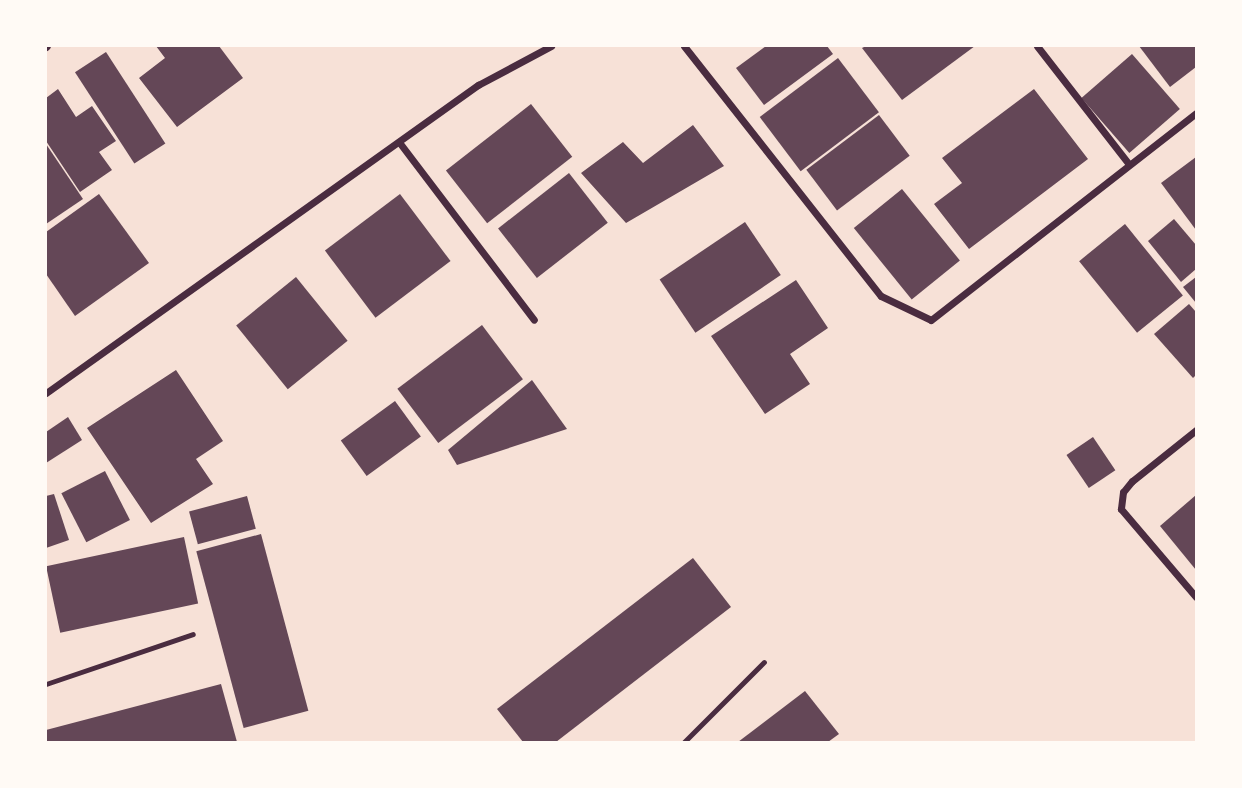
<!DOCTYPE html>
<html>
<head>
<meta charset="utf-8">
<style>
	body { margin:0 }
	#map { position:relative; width:1242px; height:788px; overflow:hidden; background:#f7e1d7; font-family:Literata,serif }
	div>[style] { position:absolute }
	.building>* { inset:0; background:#644757; transform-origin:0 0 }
	.service>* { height:5px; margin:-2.5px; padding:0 2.5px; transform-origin:2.5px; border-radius:2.5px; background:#4a2c40 }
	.minor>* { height:7px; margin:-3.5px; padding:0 3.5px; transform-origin:3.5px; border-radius:3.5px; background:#4a2c40 }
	span { translate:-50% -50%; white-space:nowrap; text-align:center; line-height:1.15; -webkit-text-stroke:5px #fffaf5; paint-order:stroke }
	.frame { position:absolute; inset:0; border:47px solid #fffaf5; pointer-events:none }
</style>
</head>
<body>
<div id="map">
	<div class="building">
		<div style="clip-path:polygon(156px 46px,219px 46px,243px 78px,177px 127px,139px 78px,165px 58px)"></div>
		<div style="clip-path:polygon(766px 46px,827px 46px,833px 54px,764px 105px,736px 68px)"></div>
		<div style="clip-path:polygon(866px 46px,975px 46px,902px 100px,862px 48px)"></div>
		<div style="clip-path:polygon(1139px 46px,1196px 46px,1196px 67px,1170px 87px)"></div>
		<div style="left:106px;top:52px;width:109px;height:37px;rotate:57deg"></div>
		<div style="left:1132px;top:54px;width:73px;height:67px;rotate:49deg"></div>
		<div style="left:838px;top:58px;width:68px;height:98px;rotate:53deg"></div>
		<div style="clip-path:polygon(58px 89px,76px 117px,92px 106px,116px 141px,99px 152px,112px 170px,80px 192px,46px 141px,46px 98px)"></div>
		<div style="clip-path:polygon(1034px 89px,1088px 159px,969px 249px,934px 204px,962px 183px,942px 158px)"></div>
		<div style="left:531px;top:104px;width:67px;height:108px;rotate:52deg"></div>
		<div style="left:879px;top:115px;width:51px;height:91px;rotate:53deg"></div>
		<div style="clip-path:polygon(693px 125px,724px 166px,626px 223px,581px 173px,623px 142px,643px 163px)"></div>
		<div style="clip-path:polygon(46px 144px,83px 199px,46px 224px)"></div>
		<div style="clip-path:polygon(1196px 157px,1196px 230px,1161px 183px)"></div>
		<div style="left:569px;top:173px;width:63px;height:90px;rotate:52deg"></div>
		<div style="left:902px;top:189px;width:92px;height:62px;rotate:51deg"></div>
		<div style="clip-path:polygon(99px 194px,149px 263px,75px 316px,46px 274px,46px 232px)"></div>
		<div style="left:400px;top:194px;width:84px;height:94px;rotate:53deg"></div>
		<div style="clip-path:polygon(1174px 219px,1196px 245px,1196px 269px,1181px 282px,1148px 241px)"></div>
		<div style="left:745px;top:222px;width:64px;height:103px;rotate:56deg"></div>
		<div style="left:1125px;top:224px;width:92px;height:59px;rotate:51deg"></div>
		<div style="left:296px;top:277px;width:82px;height:77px;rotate:51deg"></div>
		<div style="clip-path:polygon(1196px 277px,1196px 303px,1183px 287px)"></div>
		<div style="clip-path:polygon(796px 280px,828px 328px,790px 354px,810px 384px,765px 414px,711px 336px)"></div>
		<div style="clip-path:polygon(1189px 304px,1196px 312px,1196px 375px,1193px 378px,1154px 334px)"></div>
		<div style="left:482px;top:325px;width:68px;height:106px;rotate:53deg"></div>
		<div style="clip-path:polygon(176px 370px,223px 441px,196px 459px,213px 484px,151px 523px,87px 428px)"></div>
		<div style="clip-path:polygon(532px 380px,567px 429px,457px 465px,448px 450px)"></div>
		<div style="left:395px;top:401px;width:44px;height:67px;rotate:54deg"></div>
		<div style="clip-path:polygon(68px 417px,82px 440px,46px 463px,46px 432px)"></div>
		<div style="left:1093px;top:437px;width:40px;height:32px;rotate:56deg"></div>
		<div style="left:105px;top:471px;width:55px;height:49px;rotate:63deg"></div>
		<div style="clip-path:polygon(54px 494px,69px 540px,46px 548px,46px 496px)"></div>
		<div style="clip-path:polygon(1196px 495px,1196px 570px,1160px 526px)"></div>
		<div style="left:247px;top:496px;width:34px;height:60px;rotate:75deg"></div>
		<div style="left:261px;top:534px;width:183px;height:67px;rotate:75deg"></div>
		<div style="left:184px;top:537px;width:68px;height:141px;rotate:78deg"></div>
		<div style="clip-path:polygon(693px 558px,731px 607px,556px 742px,523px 742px,497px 709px)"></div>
		<div style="clip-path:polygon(221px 684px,237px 742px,46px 742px,46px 730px)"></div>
		<div style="clip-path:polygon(805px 691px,839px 734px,828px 742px,738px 742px)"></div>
	</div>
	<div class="service">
		<div style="left:46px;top:684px;width:155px;rotate:-18.8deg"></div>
		<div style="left:684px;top:742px;width:113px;rotate:-45deg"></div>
	</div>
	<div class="minor">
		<div style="left:684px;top:46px;width:318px;rotate:51.8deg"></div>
		<div style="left:881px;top:296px;width:55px;rotate:25.6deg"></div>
		<div style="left:931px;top:320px;width:336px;rotate:-38deg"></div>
		<div style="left:1037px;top:46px;width:148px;rotate:52.1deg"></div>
		<div style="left:46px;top:47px;width:1px;rotate:-45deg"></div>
		<div style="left:399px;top:142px;width:223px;rotate:52.8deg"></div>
		<div style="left:46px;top:393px;width:531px;rotate:-35.49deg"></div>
		<div style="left:478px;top:85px;width:83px;rotate:-28.1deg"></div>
		<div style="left:1196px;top:430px;width:82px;rotate:141.4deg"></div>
		<div style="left:1132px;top:481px;width:14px;rotate:129deg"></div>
		<div style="left:1123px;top:492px;width:17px;rotate:97deg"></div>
		<div style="left:1121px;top:509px;width:116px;rotate:49.6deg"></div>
	</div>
	<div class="frame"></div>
</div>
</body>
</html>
